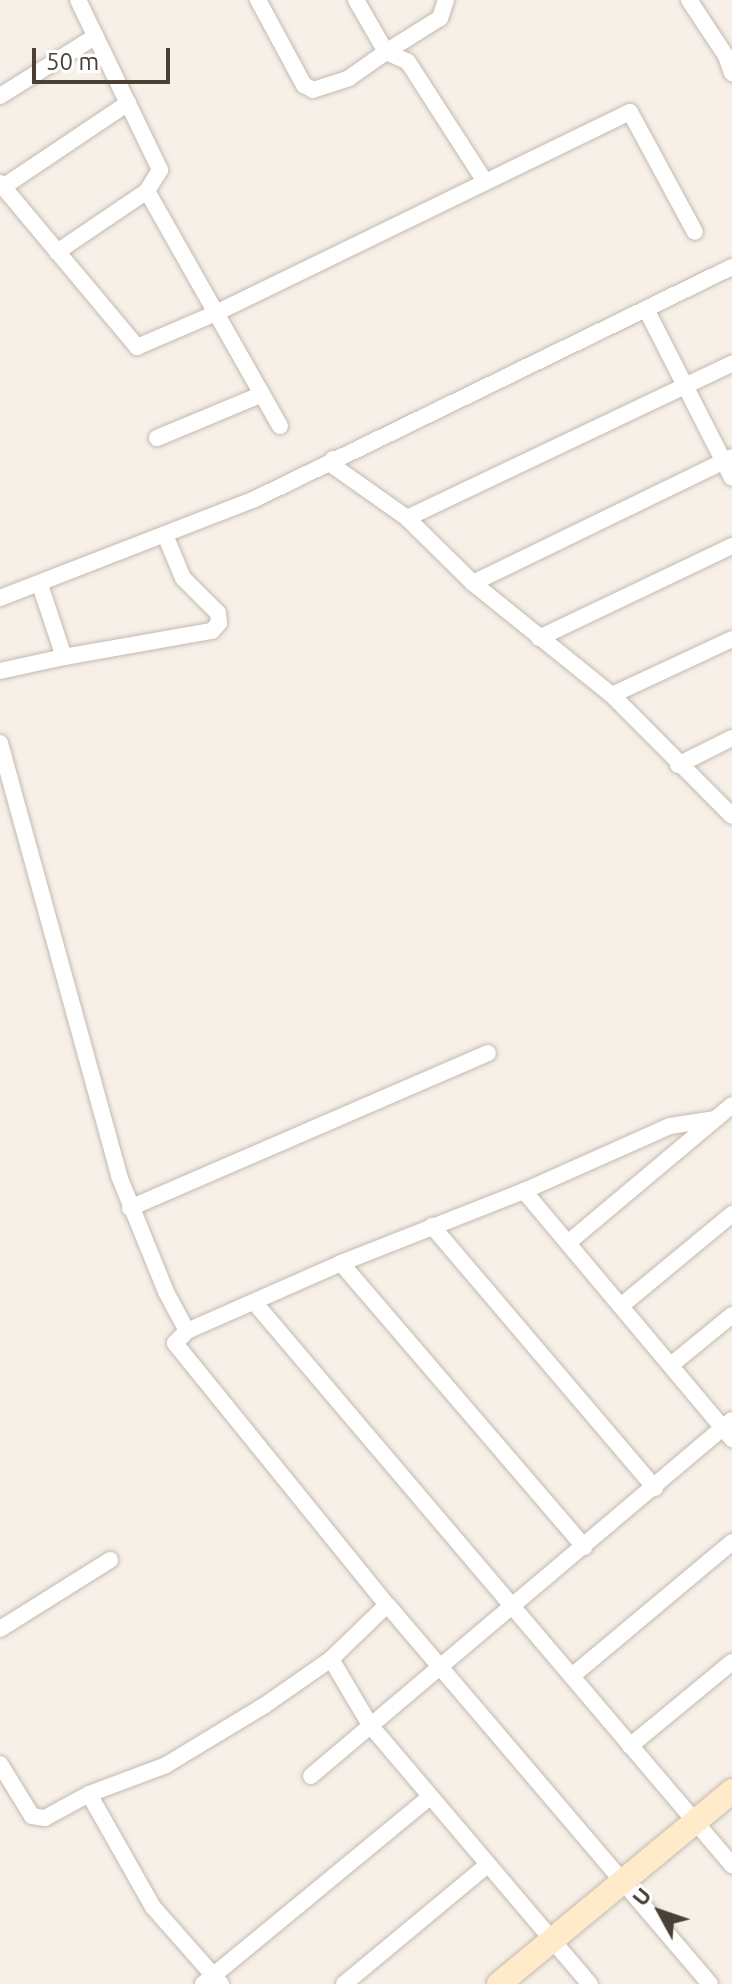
<!DOCTYPE html>
<html>
<head>
<meta charset="utf-8">
<style>
	body { margin:0 }
	#map { position:relative; width:732px; height:1984px; overflow:hidden; background:#f6f0e9; font-family:Ubuntu,sans-serif }
	div>[style] { position:absolute }
	.roads { filter:drop-shadow(0 0 2px #c5b9ad) drop-shadow(0 0 2px #c5b9ad) }
	.street>* { height:16px; margin:-8px; padding:0 8px; transform-origin:8px; border-radius:8px; background:#fff }
	.secondary>* { height:24px; margin:-12px; padding:0 12px; transform-origin:12px; border-radius:12px; background:#ffebc9 }
	span { translate:-50% -50%; white-space:nowrap; text-align:center; line-height:1.15; -webkit-text-stroke:7px #fff; paint-order:stroke }
	.north { position:absolute; left:620px; top:1872px; width:80px; height:80px; -webkit-text-stroke:6px #fff; paint-order:stroke; rotate:310deg; font-size:22px; font-weight:700; line-height:32px; text-align:center; color:#4a4036 }
	.north::after { content:''; display:block; margin:auto; width:28px; height:36px; background:#4a4036; clip-path:polygon(50% 0,100% 100%,50% 72%,0 100%) }
	.scale { position:absolute; left:32px; top:48px; width:138px; height:36px; box-sizing:border-box; border:4px solid #4a4036; border-top:0; padding-left:10px; font-size:24px; line-height:28px; white-space:nowrap; color:#4a4036; -webkit-text-stroke:6px #fff; paint-order:stroke }
</style>
</head>
<body>
<div id="map">
	<div class="roads">
		<div class="street">
			<div style="left:78px;top:0;width:189px;rotate:64.2deg"></div>
			<div style="left:160px;top:170px;width:25px;rotate:122deg"></div>
			<div style="left:147px;top:191px;width:270px;rotate:60.5deg"></div>
			<div style="left:258px;top:0;width:97px;rotate:61.6deg"></div>
			<div style="left:304px;top:85px;width:10px;rotate:29deg"></div>
			<div style="left:313px;top:90px;width:38px;rotate:-18deg"></div>
			<div style="left:349px;top:78px;width:45px;rotate:-35.1deg"></div>
			<div style="left:386px;top:52px;width:60px;rotate:-120deg"></div>
			<div style="left:446px;top:0;width:19px;rotate:108deg"></div>
			<div style="left:440px;top:18px;width:64px;rotate:147.8deg"></div>
			<div style="left:386px;top:52px;width:24px;rotate:24deg"></div>
			<div style="left:408px;top:62px;width:140px;rotate:57.2deg"></div>
			<div style="left:689px;top:0;width:67px;rotate:56.5deg"></div>
			<div style="left:726px;top:56px;width:18px;rotate:71deg"></div>
			<div style="left:0;top:96px;width:113px;rotate:-32deg"></div>
			<div style="left:0;top:183px;width:214px;rotate:50.1deg"></div>
			<div style="left:137px;top:347px;width:86px;rotate:-23.3deg"></div>
			<div style="left:216px;top:313px;width:460px;rotate:-25.9deg"></div>
			<div style="left:630px;top:112px;width:136px;rotate:61.6deg"></div>
			<div style="left:3px;top:187px;width:151px;rotate:-33.9deg"></div>
			<div style="left:57px;top:252px;width:109px;rotate:-34.1deg"></div>
			<div style="left:647px;top:311px;width:187px;rotate:63deg"></div>
			<div style="left:157px;top:438px;width:114px;rotate:-22.7deg"></div>
			<div style="left:333px;top:459px;width:6px;rotate:99deg"></div>
			<div style="left:332px;top:465px;width:92px;rotate:35.2deg"></div>
			<div style="left:407px;top:518px;width:93px;rotate:44.6deg"></div>
			<div style="left:473px;top:583px;width:179px;rotate:38.9deg"></div>
			<div style="left:612px;top:695px;width:170px;rotate:45.2deg"></div>
			<div style="left:407px;top:518px;width:360px;rotate:-25.4deg"></div>
			<div style="left:473px;top:583px;width:288px;rotate:-25.9deg"></div>
			<div style="left:0;top:598px;width:274px;rotate:-21.2deg"></div>
			<div style="left:255px;top:499px;width:530px;rotate:-25.94deg"></div>
			<div style="left:539px;top:638px;width:214px;rotate:-25.5deg"></div>
			<div style="left:64px;top:657px;width:150px;rotate:-10deg"></div>
			<div style="left:212px;top:631px;width:11px;rotate:-49deg"></div>
			<div style="left:219px;top:623px;width:10px;rotate:-96deg"></div>
			<div style="left:218px;top:613px;width:49px;rotate:-135deg"></div>
			<div style="left:183px;top:578px;width:47px;rotate:-112.7deg"></div>
			<div style="left:0;top:671px;width:66px;rotate:-12.3deg"></div>
			<div style="left:64px;top:657px;width:76px;rotate:-108.4deg"></div>
			<div style="left:612px;top:695px;width:132px;rotate:-25deg"></div>
			<div style="left:0;top:743px;width:449px;rotate:74.6deg"></div>
			<div style="left:119px;top:1176px;width:125px;rotate:67.9deg"></div>
			<div style="left:166px;top:1292px;width:44px;rotate:61.7deg"></div>
			<div style="left:678px;top:765px;width:60px;rotate:-26.6deg"></div>
			<div style="left:524px;top:1191px;width:324px;rotate:50deg"></div>
			<div style="left:130px;top:1208px;width:390px;rotate:-23.4deg"></div>
			<div style="left:432px;top:1226px;width:344px;rotate:49.6deg"></div>
			<div style="left:569px;top:1242px;width:213px;rotate:-40deg"></div>
			<div style="left:341px;top:1263px;width:374px;rotate:49.4deg"></div>
			<div style="left:254px;top:1302px;width:739px;rotate:49.67deg"></div>
			<div style="left:622px;top:1305px;width:143px;rotate:-39.6deg"></div>
			<div style="left:671px;top:1365px;width:79px;rotate:-39.3deg"></div>
			<div style="left:0;top:1629px;width:130px;rotate:-32.1deg"></div>
			<div style="left:331px;top:1659px;width:77px;rotate:59.4deg"></div>
			<div style="left:370px;top:1725px;width:340px;rotate:49.7deg"></div>
			<div style="left:572px;top:1676px;width:209px;rotate:-39.9deg"></div>
			<div style="left:630px;top:1746px;width:132px;rotate:-39.5deg"></div>
			<div style="left:0;top:1764px;width:61px;rotate:58.4deg"></div>
			<div style="left:32px;top:1816px;width:13px;rotate:9deg"></div>
			<div style="left:45px;top:1818px;width:50px;rotate:-28.6deg"></div>
			<div style="left:89px;top:1794px;width:82px;rotate:-20.6deg"></div>
			<div style="left:166px;top:1765px;width:116px;rotate:-31.2deg"></div>
			<div style="left:265px;top:1705px;width:80px;rotate:-34.9deg"></div>
			<div style="left:331px;top:1659px;width:78px;rotate:-44deg"></div>
			<div style="left:311px;top:1776px;width:551px;rotate:-40.22deg"></div>
			<div style="left:89px;top:1794px;width:130px;rotate:60.5deg"></div>
			<div style="left:153px;top:1907px;width:103px;rotate:48.6deg"></div>
			<div style="left:203px;top:1984px;width:293px;rotate:-39.5deg"></div>
			<div style="left:344px;top:1984px;width:185px;rotate:-39.7deg"></div>
			<div style="left:710px;top:1984px;width:498px;rotate:-130.4deg"></div>
			<div style="left:387px;top:1605px;width:337px;rotate:-129deg"></div>
			<div style="left:175px;top:1343px;width:17px;rotate:-45deg"></div>
			<div style="left:187px;top:1331px;width:168px;rotate:-23.8deg"></div>
			<div style="left:341px;top:1263px;width:197px;rotate:-21.5deg"></div>
			<div style="left:524px;top:1191px;width:160px;rotate:-24deg"></div>
			<div style="left:670px;top:1126px;width:46px;rotate:-8.8deg"></div>
		</div>
		<div class="secondary">
			<div style="left:499px;top:1984px;width:303px;rotate:-39.6deg"></div>
		</div>
	</div>
	<div class="north">U</div>
	<div class="scale">50 m</div>
</div>
</body>
</html>
